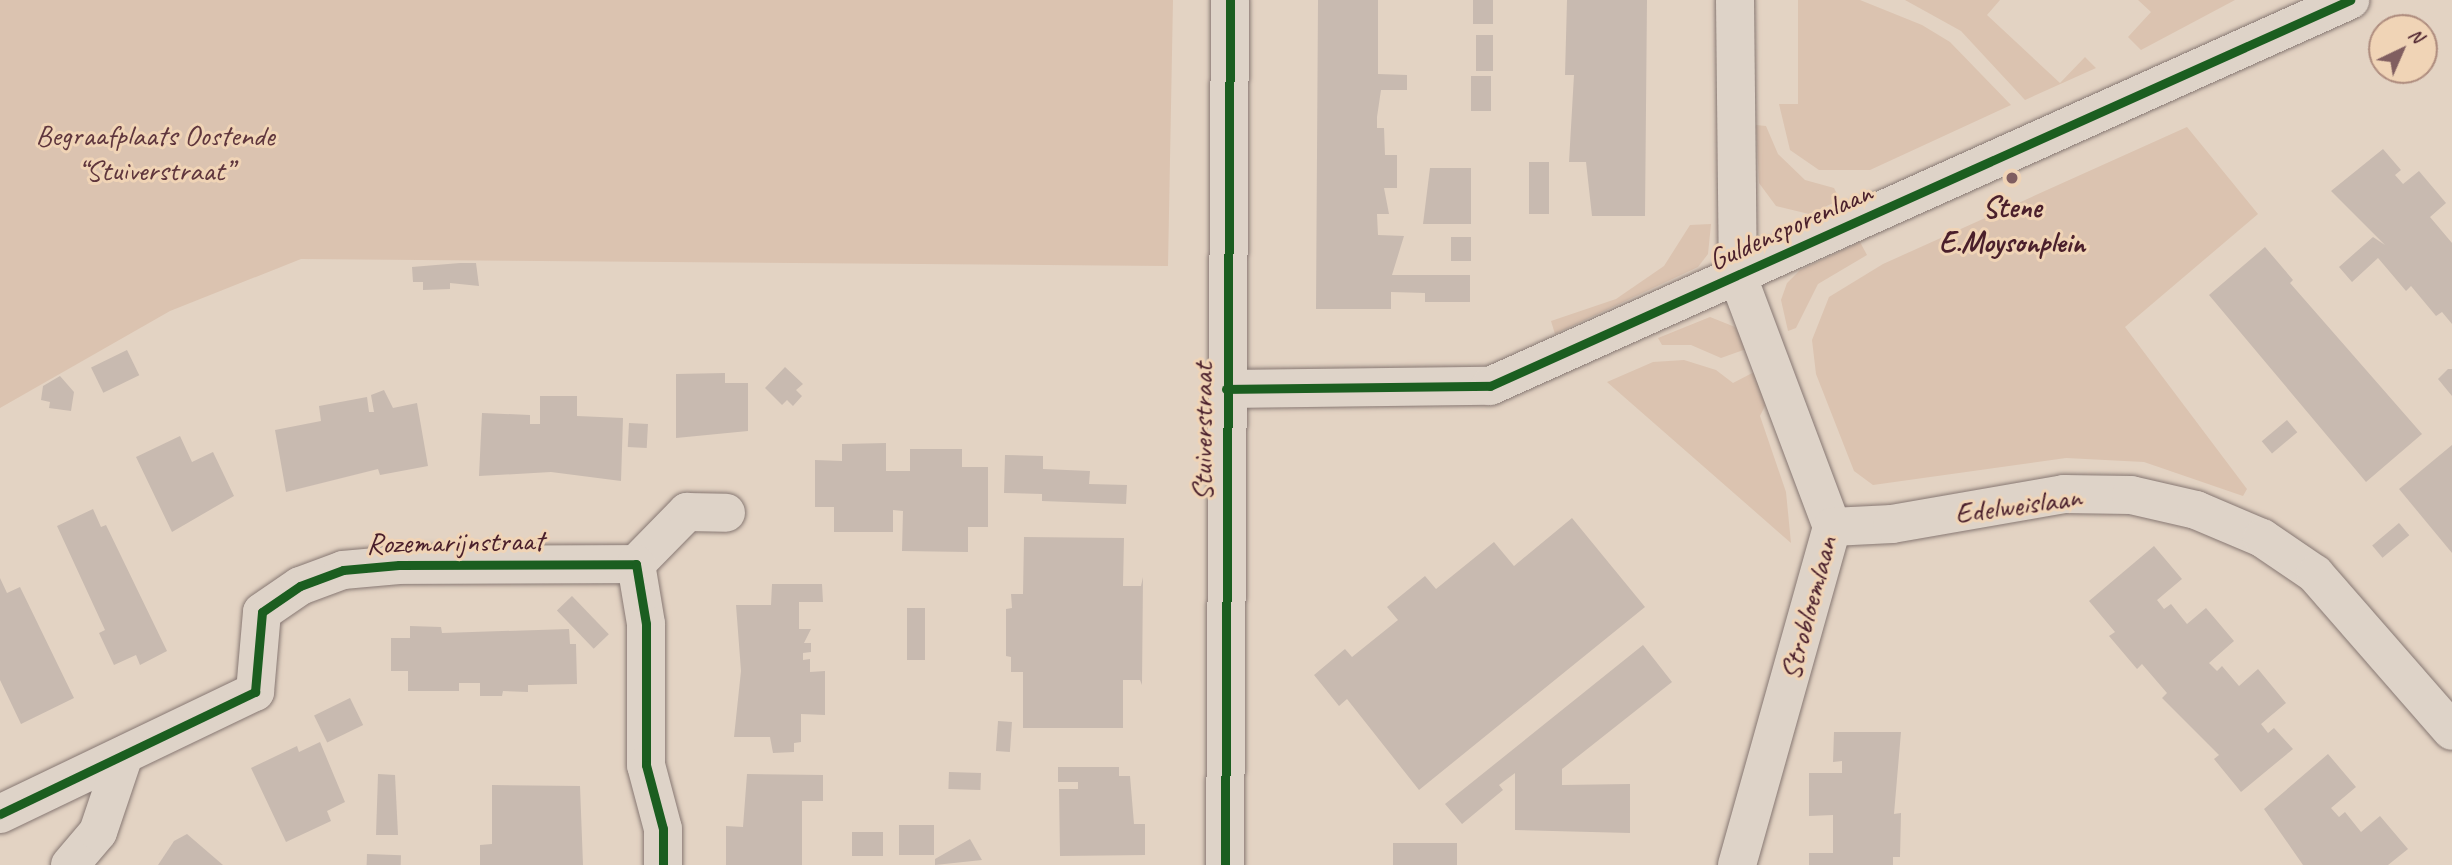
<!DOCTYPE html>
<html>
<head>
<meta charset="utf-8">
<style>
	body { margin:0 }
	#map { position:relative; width:2452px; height:865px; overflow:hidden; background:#e3d3c3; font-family:Caveat,sans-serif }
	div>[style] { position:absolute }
	.green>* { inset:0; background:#dbc3b0 }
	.building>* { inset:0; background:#c8bab0; transform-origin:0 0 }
	.roads { filter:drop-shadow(0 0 2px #877873) drop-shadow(0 0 2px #877873) }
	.minor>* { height:38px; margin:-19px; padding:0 19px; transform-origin:19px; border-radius:19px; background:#ded3c8 }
	.cycleway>* { height:9px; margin:-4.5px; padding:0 4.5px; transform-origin:4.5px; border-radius:4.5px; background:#1b5e20 }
	.dots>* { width:19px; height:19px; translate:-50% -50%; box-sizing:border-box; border:4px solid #f0d4b6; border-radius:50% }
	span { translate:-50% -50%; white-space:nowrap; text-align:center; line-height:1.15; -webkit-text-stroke:6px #f0d4b6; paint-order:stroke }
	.park-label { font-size:30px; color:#5f363d }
	.poi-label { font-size:30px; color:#4a1f2b; font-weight:700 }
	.street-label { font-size:30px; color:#4a1f2b }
	.north { position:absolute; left:2368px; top:14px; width:70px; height:70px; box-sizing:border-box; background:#f0d4b6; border:2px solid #ae8c7e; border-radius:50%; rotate:44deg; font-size:19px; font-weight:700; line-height:28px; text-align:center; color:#4a1f2b }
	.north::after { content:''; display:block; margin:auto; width:24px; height:32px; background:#805e60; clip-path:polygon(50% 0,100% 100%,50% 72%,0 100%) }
</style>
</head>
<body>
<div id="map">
	<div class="green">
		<div style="clip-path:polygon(0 0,1173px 0,1168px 266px,301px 259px,170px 311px,0 408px)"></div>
		<div style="clip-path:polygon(1798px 0,1860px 0,1922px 25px,1950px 42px,2011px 105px,1870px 170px,1819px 170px,1790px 150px,1779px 104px,1798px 104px)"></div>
		<div style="clip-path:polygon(1905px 0,2000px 0,1987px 15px,2060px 83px,2085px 57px,2096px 68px,2025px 100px,1961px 31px)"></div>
		<div style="clip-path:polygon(2138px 0,2235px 0,2141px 50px,2128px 37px,2151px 12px)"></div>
		<div style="clip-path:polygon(1756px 125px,1766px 126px,1778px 154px,1805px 180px,1834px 188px,1840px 200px,1809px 214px,1776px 206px,1759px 183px)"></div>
		<div style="clip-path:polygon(2187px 127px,2258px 214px,2125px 327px,2247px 489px,2243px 496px,2144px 462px,2066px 458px,1873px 485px,1854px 471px,1816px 374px,1812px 340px,1829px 297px,1883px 264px)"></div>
		<div style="clip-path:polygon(1711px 224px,1708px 254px,1698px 267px,1555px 334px,1551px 321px,1616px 299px,1664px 266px,1690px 225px)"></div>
		<div style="clip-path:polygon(1860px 242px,1867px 255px,1818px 284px,1796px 328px,1788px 331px,1781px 300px,1787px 283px,1800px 270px)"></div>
		<div style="clip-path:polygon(1710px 317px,1735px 327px,1749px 348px,1721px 358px,1691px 345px,1662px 345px,1658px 338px)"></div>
		<div style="clip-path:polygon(1684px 360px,1716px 370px,1733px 383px,1758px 370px,1769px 398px,1760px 416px,1786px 492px,1791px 543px,1607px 382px,1653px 362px)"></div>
	</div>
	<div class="building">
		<div style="clip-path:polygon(1318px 0,1378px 0,1378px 74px,1407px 75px,1407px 90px,1381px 90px,1377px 117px,1377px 128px,1384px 128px,1385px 155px,1397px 155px,1397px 188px,1384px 188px,1389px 214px,1377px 214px,1378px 235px,1404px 236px,1392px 275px,1470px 275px,1470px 302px,1425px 302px,1425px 293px,1391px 292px,1391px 309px,1316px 309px)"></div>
		<div style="left:1473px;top:0;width:20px;height:24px"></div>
		<div style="clip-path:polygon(1567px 0,1647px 0,1645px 216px,1592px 216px,1586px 162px,1569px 162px,1574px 75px,1565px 75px)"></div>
		<div style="left:1476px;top:35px;width:17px;height:36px"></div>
		<div style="left:1471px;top:76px;width:20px;height:35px"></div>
		<div style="clip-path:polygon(2383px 149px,2401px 170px,2395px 175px,2403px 184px,2419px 171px,2446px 203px,2430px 217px,2452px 243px,2452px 324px,2442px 312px,2436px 316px,2411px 286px,2406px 291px,2378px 258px,2352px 282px,2339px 267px,2373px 237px,2385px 245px,2331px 191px)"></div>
		<div style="left:1529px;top:162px;width:20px;height:52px"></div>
		<div style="clip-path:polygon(1430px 168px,1471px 168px,1471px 224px,1423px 224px)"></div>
		<div style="left:1451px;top:237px;width:20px;height:24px"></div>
		<div style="clip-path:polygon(2265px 247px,2293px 280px,2290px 283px,2422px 434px,2366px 482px,2209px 295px)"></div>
		<div style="clip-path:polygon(460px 263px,476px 263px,479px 286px,450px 283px,450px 289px,423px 290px,423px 282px,413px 282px,412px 267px)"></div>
		<div style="left:127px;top:350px;width:28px;height:40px;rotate:64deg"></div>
		<div style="clip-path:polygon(785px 367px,803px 384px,796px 390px,802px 396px,793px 406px,787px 400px,782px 405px,765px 388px)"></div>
		<div style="clip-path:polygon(2448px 369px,2452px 369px,2452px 396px,2438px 379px)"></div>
		<div style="clip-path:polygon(725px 373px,725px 383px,748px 383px,748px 431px,676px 438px,676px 374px)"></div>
		<div style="clip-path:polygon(60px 376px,74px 392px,71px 411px,49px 408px,50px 402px,41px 400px,43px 386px)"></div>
		<div style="clip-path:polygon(384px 390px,393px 408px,417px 403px,428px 466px,380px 475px,378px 469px,286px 492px,275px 430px,321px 421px,319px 406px,367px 397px,369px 412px,374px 412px,371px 395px)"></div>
		<div style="clip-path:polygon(540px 396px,577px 396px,577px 416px,623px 418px,621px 481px,551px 472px,479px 476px,482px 413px,530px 415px,530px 424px,540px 424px)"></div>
		<div style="left:2287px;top:420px;width:16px;height:33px;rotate:50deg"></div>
		<div style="left:629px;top:423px;width:19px;height:24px;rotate:3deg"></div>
		<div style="clip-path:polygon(180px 436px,192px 462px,213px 452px,234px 496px,172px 532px,136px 457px)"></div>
		<div style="clip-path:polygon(886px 443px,886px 471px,910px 471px,910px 449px,962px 449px,962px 467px,988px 467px,988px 527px,968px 527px,968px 552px,902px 551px,903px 511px,893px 510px,893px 532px,834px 532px,834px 507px,815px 507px,815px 460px,842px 461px,842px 444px)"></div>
		<div style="clip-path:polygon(2452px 445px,2452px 553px,2399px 489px)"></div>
		<div style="clip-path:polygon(1005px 455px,1043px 456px,1043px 469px,1090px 471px,1089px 484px,1127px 485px,1126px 504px,1042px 501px,1042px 494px,1004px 493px)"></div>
		<div style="clip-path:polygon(93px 509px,101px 527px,106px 525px,167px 651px,140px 665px,136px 655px,114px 665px,99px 633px,105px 630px,57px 526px)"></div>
		<div style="clip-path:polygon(1572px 518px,1645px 607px,1419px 790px,1347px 699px,1339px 706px,1314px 675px,1345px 649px,1352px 657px,1398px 620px,1387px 607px,1425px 576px,1436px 589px,1494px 542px,1514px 566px)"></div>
		<div style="left:2399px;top:523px;width:16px;height:35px;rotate:50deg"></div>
		<div style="clip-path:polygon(1024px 537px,1124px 538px,1123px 586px,1141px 586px,1143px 577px,1142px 685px,1140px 680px,1123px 680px,1123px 728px,1023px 728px,1023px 672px,1011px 672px,1011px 657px,1006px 656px,1006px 609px,1012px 608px,1011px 594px,1023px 594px)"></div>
		<div style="clip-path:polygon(2154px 546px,2182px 579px,2157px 600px,2164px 609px,2171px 604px,2187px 624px,2206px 608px,2234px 641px,2209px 663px,2217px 671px,2222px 666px,2239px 686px,2258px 669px,2286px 703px,2261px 724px,2268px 733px,2274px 728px,2293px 749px,2241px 792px,2214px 759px,2219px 755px,2162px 698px,2167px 693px,2142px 664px,2137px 669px,2109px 636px,2115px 632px,2089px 601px)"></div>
		<div style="clip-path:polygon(0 578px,7px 593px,20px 587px,74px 698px,21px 724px,0 680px)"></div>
		<div style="clip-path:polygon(772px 584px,822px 584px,823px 602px,799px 602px,799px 629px,811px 629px,804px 643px,811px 643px,811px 652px,803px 653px,803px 660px,810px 659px,810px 672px,825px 671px,825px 715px,801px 714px,801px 742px,794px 743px,794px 752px,773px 753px,770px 737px,734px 737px,741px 671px,736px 605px,771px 605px)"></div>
		<div style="left:572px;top:596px;width:53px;height:21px;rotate:46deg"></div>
		<div style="left:907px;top:608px;width:18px;height:52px"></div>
		<div style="clip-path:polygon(410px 626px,441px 627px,442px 633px,569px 629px,570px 644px,576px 644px,577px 684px,528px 685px,528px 692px,503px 691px,502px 696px,480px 696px,480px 683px,459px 683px,459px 691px,408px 691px,408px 671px,391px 671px,391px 638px,410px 638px)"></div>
		<div style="clip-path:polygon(1643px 645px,1672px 682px,1562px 769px,1562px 785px,1630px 784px,1630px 833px,1515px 830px,1515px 773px,1499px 785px,1503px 790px,1462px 824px,1445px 804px)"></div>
		<div style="left:350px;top:698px;width:30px;height:40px;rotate:64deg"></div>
		<div style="left:998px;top:721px;width:14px;height:30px;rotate:4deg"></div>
		<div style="clip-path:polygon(1834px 732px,1901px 732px,1894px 814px,1901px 813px,1900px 857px,1893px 857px,1893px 865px,1809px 865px,1809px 853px,1833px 853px,1833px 815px,1809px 816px,1809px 773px,1842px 773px,1842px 761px,1833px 762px)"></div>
		<div style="clip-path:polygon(320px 742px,345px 802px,327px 811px,331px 821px,286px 842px,251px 768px,297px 746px,299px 752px)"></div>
		<div style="clip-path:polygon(2328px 754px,2356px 787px,2331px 808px,2339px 817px,2345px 812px,2361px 832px,2380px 816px,2408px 849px,2388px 865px,2303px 865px,2264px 809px)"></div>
		<div style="clip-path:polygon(1058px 767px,1119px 767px,1119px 776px,1130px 776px,1134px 824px,1145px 824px,1145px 855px,1060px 856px,1059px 789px,1078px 789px,1078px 782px,1058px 782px)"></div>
		<div style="left:949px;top:772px;width:32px;height:17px;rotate:2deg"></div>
		<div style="clip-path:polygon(378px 774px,395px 775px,398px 835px,376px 835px)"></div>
		<div style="clip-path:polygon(747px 774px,823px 775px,823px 801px,802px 801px,802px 865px,726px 865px,726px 826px,743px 827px)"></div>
		<div style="clip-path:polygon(492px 785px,580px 786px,583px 865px,480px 865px,480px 845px,492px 844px)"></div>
		<div style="left:934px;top:825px;width:30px;height:35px;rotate:90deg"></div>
		<div style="left:852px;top:832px;width:31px;height:24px"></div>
		<div style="clip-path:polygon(187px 834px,223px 865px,158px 865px,174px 841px)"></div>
		<div style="clip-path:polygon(970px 839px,982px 860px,935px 865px,935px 859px)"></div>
		<div style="left:1393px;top:843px;width:64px;height:22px"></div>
		<div style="left:367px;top:854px;width:34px;height:11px;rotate:2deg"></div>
	</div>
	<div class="roads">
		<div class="minor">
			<div style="left:1735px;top:0;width:277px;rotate:89.4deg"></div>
			<div style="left:1738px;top:277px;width:267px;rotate:69.4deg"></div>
			<div style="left:1832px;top:527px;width:351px;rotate:105.7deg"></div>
			<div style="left:1226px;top:389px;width:264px;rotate:-0.7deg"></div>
			<div style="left:1490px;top:386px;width:943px;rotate:-24.17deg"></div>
			<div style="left:1832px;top:527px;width:60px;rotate:-2.9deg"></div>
			<div style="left:1892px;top:524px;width:175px;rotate:-9.9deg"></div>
			<div style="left:2064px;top:494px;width:67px;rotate:0.9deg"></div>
			<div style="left:2131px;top:495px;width:67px;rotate:13deg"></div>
			<div style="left:2196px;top:510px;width:72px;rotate:23deg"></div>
			<div style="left:2262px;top:538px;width:64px;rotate:34.2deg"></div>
			<div style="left:2315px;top:574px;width:208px;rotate:48.9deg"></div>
			<div style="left:636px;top:564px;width:73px;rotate:-45.6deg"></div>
			<div style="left:687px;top:512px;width:39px;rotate:1deg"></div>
			<div style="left:0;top:814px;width:283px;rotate:-25.6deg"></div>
			<div style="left:255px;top:692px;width:80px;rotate:-85deg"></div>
			<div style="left:262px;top:612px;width:46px;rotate:-34.4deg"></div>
			<div style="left:300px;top:586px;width:46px;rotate:-20.4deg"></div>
			<div style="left:343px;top:570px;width:56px;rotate:-5.1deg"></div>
			<div style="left:399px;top:565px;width:237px;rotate:-0.2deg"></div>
			<div style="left:636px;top:564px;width:61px;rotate:80.5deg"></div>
			<div style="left:646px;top:624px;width:141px;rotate:90deg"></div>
			<div style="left:646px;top:765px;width:66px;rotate:75.1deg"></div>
			<div style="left:663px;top:829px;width:36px;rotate:90deg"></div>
			<div style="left:70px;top:865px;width:43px;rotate:-49.7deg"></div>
			<div style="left:98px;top:832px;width:81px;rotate:-71.3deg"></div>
			<div style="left:1225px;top:865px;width:865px;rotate:-89.67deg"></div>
		</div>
	</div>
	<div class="cycleway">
		<div style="left:1226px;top:389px;width:264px;rotate:-0.7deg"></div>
		<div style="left:1490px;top:386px;width:943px;rotate:-24.17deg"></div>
		<div style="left:0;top:814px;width:283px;rotate:-25.6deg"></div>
		<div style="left:255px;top:692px;width:80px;rotate:-85deg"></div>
		<div style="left:262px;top:612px;width:46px;rotate:-34.4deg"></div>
		<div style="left:300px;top:586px;width:46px;rotate:-20.4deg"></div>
		<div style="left:343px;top:570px;width:56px;rotate:-5.1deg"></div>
		<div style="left:399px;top:565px;width:237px;rotate:-0.2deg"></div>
		<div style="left:636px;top:564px;width:61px;rotate:80.5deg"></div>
		<div style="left:646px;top:624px;width:141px;rotate:90deg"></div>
		<div style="left:646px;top:765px;width:66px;rotate:75.1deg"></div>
		<div style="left:663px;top:829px;width:36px;rotate:90deg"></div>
		<div style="left:1225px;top:865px;width:865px;rotate:-89.67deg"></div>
	</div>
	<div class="dots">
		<div style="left:2012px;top:178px;background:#805e60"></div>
	</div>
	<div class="park-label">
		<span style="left:155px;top:152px">Begraafplaats Oostende<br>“Stuiverstraat”</span>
	</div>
	<div class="poi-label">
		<span style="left:2012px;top:224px">Stene<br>E.Moysonplein</span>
	</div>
	<div class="street-label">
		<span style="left:1790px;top:226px;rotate:-24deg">Guldensporenlaan</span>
		<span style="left:1202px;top:432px;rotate:-90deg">Stuiverstraat</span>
		<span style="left:2018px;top:505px;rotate:-8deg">Edelweislaan</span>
		<span style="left:455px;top:542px;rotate:-1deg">Rozemarijnstraat</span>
		<span style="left:1808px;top:608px;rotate:-75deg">Strobloemlaan</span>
	</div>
	<div class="north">N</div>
</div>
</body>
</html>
